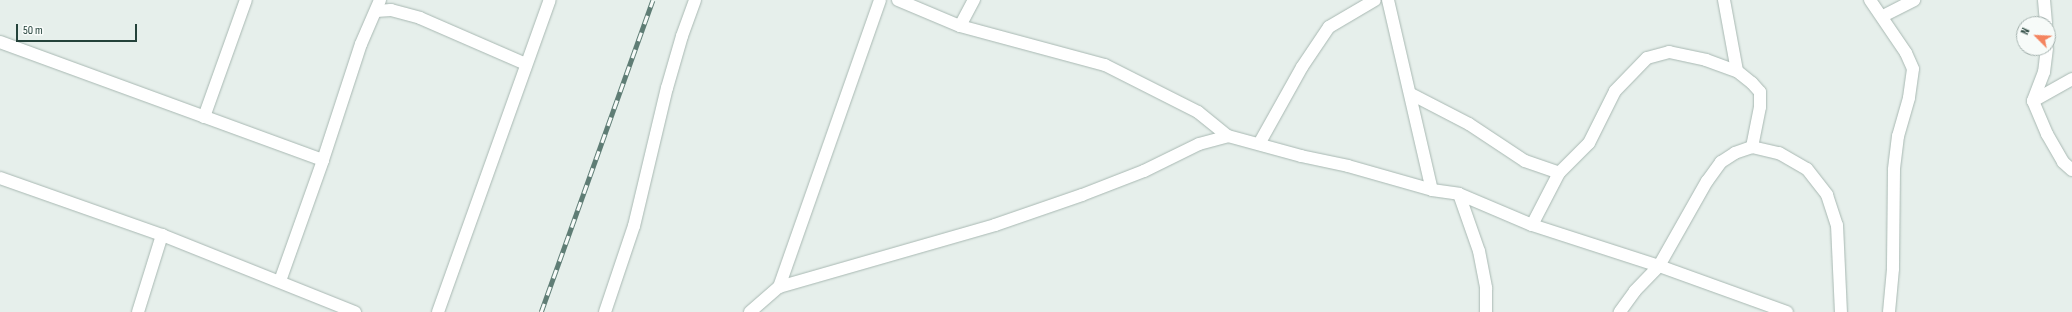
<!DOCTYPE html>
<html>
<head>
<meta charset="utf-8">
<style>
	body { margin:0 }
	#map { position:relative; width:2072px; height:312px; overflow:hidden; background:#e6efeb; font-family:"Sofia Sans Condensed",sans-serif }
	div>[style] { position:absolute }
	.roads { filter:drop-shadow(0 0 1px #a8b8b2) drop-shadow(0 0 1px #a8b8b2) }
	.minor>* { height:12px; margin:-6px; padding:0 6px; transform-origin:6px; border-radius:6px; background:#fff }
	.rail>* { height:4.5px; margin-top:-2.25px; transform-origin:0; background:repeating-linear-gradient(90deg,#f7fbf9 0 9px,#5f7d75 0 18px); box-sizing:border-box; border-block:1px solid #5f7d75 }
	span { translate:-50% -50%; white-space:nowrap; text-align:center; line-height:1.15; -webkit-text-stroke:3px #f7fbf9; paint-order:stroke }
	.north { position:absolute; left:2016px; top:16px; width:40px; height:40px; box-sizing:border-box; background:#f7fbf9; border:1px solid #a3b1ad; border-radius:50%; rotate:294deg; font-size:11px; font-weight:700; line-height:16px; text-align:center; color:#24423a }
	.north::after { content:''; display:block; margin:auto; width:14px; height:18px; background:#f4845f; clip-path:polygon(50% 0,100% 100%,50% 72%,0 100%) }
	.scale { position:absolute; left:16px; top:24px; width:121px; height:18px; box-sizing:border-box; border:2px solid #24423a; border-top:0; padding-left:5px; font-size:12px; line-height:14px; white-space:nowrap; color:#24423a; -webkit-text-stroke:3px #f7fbf9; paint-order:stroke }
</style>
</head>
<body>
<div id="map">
	<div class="roads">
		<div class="minor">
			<div style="left:898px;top:0;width:67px;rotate:22.8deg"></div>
			<div style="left:960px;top:26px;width:150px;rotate:15.1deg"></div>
			<div style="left:1105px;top:65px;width:104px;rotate:26.8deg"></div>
			<div style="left:1198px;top:112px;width:38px;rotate:39deg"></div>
			<div style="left:1228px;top:136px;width:76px;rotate:15.3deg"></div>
			<div style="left:1301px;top:156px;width:48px;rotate:12deg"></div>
			<div style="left:1348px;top:166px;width:87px;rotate:15.9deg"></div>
			<div style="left:1432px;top:190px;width:27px;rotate:8deg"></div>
			<div style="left:1459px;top:194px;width:79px;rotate:23deg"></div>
			<div style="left:1532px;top:225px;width:133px;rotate:17.9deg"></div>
			<div style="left:1659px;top:266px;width:136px;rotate:19.8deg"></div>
			<div style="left:1388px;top:0;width:195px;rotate:77deg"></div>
			<div style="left:1724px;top:0;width:72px;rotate:79.6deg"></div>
			<div style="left:1870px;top:0;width:64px;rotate:55.8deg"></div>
			<div style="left:1906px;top:53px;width:17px;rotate:66deg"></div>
			<div style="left:1913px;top:69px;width:29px;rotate:98deg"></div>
			<div style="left:1909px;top:98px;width:40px;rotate:106deg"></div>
			<div style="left:1898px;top:136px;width:34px;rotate:97deg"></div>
			<div style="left:1894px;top:170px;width:99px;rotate:90.6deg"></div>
			<div style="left:1893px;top:269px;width:43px;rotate:95.3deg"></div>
			<div style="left:2044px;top:0;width:24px;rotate:85deg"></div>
			<div style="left:376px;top:11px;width:15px;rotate:-4deg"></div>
			<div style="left:391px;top:10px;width:30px;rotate:15deg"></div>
			<div style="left:420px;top:18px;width:116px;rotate:23.5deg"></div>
			<div style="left:1883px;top:16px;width:35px;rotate:-27deg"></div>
			<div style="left:960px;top:26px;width:30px;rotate:-62deg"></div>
			<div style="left:0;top:42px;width:344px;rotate:20.1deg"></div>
			<div style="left:2047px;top:48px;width:24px;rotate:97deg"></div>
			<div style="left:2044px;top:72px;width:31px;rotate:111deg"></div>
			<div style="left:2033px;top:101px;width:36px;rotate:67deg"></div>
			<div style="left:2047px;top:134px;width:32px;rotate:60deg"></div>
			<div style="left:2063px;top:162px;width:12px;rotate:42deg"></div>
			<div style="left:1411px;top:94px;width:65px;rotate:27.3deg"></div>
			<div style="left:1469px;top:124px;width:67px;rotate:33.5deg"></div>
			<div style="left:1525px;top:161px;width:36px;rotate:19deg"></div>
			<div style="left:2033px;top:101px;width:45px;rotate:-29.4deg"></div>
			<div style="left:204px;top:117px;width:124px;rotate:-70.3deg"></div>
			<div style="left:1259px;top:144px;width:88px;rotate:-60.8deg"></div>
			<div style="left:1302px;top:67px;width:48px;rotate:-56deg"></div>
			<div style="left:1329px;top:27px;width:53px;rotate:-30.4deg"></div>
			<div style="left:1752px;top:147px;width:28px;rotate:13deg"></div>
			<div style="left:1779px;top:153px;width:32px;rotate:30deg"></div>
			<div style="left:1807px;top:169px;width:33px;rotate:52deg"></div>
			<div style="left:1827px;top:195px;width:32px;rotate:72deg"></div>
			<div style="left:1837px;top:225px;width:87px;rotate:87.4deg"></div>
			<div style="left:0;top:178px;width:172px;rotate:19.4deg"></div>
			<div style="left:162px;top:235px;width:208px;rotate:21.8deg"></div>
			<div style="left:1459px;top:194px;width:60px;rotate:70.7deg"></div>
			<div style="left:1479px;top:251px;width:38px;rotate:79deg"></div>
			<div style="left:1486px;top:288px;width:24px;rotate:90deg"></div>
			<div style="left:1532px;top:225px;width:59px;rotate:-62.6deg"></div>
			<div style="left:1559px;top:173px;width:42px;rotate:-45deg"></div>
			<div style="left:1589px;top:143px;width:58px;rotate:-63.4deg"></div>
			<div style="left:1615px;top:91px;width:46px;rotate:-45.9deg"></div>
			<div style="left:1647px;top:58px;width:23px;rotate:-15deg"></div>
			<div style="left:1669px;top:52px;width:38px;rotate:12deg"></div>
			<div style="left:1706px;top:60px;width:33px;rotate:20deg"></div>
			<div style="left:1737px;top:71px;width:19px;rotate:39deg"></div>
			<div style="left:1752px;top:83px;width:12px;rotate:48deg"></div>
			<div style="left:1760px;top:92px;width:15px;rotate:90deg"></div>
			<div style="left:1760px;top:107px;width:41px;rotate:101.3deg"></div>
			<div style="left:1752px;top:147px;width:18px;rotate:161deg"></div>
			<div style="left:1735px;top:153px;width:17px;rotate:147deg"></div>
			<div style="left:1721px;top:162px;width:24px;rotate:126deg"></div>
			<div style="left:1707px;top:181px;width:98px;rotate:119.5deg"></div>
			<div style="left:1659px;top:266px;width:35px;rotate:134deg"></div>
			<div style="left:1635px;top:291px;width:26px;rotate:126deg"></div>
			<div style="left:280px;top:281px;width:128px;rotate:-70.4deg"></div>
			<div style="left:323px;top:160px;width:122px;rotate:-71.9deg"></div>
			<div style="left:361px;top:44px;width:48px;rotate:-66.6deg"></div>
			<div style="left:779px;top:287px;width:304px;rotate:-70.6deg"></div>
			<div style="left:138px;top:312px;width:81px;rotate:-72.7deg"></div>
			<div style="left:438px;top:312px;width:331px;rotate:-70.3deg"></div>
			<div style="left:605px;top:312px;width:91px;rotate:-71.4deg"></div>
			<div style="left:634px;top:226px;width:142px;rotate:-76.6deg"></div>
			<div style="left:667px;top:88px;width:54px;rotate:-73.9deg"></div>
			<div style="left:682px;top:36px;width:38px;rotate:-70deg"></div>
			<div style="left:750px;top:312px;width:38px;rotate:-41deg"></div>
			<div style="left:779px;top:287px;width:225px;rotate:-16deg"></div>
			<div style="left:995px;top:225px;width:92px;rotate:-19deg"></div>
			<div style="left:1082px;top:195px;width:66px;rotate:-21.2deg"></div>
			<div style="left:1144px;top:171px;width:61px;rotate:-26.1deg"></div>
			<div style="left:1199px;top:144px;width:30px;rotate:-15deg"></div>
		</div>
	</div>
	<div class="rail">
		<div style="left:541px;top:312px;width:331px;rotate:-70.3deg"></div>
	</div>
	<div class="north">N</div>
	<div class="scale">50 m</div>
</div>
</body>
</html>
